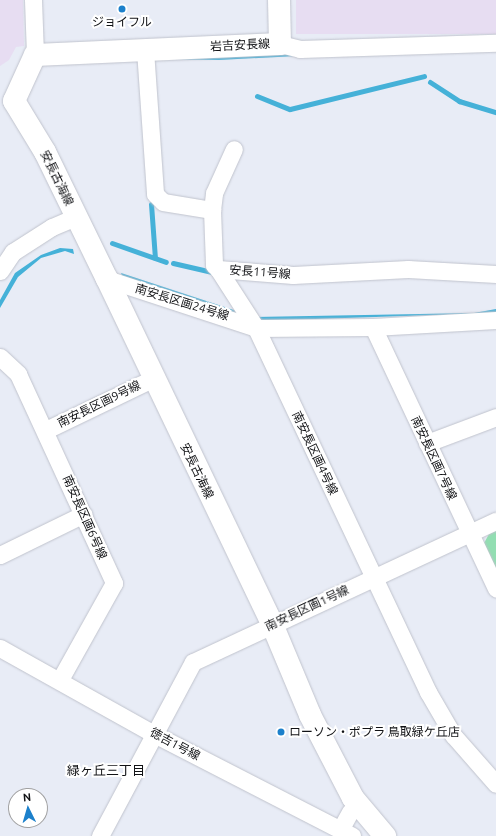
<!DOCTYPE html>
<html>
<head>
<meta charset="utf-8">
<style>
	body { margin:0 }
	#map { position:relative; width:496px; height:836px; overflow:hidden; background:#e8ecf6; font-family:Ubuntu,"Noto Sans JP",sans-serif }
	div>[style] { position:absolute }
	.commercial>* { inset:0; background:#e7ddf2; transform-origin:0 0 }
	.green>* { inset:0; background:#92deb2 }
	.water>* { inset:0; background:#45b1d8 }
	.stream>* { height:5px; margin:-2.5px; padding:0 2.5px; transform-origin:2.5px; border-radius:2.5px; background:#45b1d8 }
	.roads { filter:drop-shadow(0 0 1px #c0c3cd) drop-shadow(0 0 1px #c0c3cd) }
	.street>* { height:17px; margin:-8.5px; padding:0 8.5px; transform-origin:8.5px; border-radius:8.5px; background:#fff }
	.secondary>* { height:22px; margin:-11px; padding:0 11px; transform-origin:11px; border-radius:11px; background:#fff }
	.dots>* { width:11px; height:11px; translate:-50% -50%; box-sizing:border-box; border:2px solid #fff; border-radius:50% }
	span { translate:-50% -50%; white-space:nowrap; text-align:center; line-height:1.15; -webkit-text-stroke:4px #fff; paint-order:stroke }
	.poi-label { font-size:12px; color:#111215 }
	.left { translate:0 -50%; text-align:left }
	.street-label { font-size:12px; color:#111215 }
	.neighbourhood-label { font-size:13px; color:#111215 }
	.north { position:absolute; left:8px; top:788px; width:40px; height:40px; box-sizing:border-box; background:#fff; border:1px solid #a0a0a1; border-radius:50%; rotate:355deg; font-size:11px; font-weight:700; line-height:16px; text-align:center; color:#111215 }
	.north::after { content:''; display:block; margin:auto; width:14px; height:18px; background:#1c80cb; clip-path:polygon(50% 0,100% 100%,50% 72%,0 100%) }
</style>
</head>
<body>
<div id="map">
	<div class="commercial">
		<div style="clip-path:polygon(0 0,23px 0,24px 46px,16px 47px,9px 60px,0 66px)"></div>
		<div style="clip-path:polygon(296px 0,434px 0,296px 5px)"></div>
		<div style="left:496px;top:0;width:34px;height:200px;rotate:90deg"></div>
	</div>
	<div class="green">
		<div style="clip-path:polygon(496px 531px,496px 572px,483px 545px,489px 534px)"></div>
	</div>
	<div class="water">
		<div style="clip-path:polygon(391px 51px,219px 60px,152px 59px)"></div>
		<div style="clip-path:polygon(60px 248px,73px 249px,74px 254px,65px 251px,41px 258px,18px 277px,0 308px,0 300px,15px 273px,41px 255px)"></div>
		<div style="clip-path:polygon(121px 273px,255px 317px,474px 313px,496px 309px,496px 313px,255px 321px,123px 278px)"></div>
	</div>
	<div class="stream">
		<div style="left:430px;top:82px;width:35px;rotate:33deg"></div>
		<div style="left:459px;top:101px;width:39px;rotate:17deg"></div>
		<div style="left:257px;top:96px;width:35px;rotate:22deg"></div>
		<div style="left:290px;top:109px;width:138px;rotate:-13.8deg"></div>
		<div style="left:151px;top:204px;width:54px;rotate:85.8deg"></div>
		<div style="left:112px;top:243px;width:57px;rotate:19.4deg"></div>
		<div style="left:173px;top:263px;width:40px;rotate:13deg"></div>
	</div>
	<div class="roads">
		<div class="street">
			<div style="left:33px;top:0;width:55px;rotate:87.9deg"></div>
			<div style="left:280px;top:44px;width:21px;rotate:14deg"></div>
			<div style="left:300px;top:49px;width:196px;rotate:-1.8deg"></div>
			<div style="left:145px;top:50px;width:144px;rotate:86deg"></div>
			<div style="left:155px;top:194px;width:11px;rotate:45deg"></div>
			<div style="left:163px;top:202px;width:50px;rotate:9.3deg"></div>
			<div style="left:212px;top:210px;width:55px;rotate:87.9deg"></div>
			<div style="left:214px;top:265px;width:6px;rotate:45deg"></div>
			<div style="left:218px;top:269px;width:75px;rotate:4.6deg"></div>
			<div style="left:293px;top:275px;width:115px;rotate:-3deg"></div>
			<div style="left:408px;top:269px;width:88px;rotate:3.3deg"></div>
			<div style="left:212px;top:210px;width:17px;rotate:-83deg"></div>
			<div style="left:214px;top:193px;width:48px;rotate:-65.6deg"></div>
			<div style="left:218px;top:269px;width:70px;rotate:57.2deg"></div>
			<div style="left:0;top:271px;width:23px;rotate:-56deg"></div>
			<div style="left:13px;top:252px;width:46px;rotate:-32.7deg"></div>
			<div style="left:52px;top:227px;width:26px;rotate:-23deg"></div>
			<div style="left:107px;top:279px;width:157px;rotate:18.2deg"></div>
			<div style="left:496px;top:320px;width:123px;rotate:176.7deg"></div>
			<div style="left:373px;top:327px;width:117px;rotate:179.5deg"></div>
			<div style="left:256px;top:328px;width:403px;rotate:64.7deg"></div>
			<div style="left:428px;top:692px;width:50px;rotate:59.8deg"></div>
			<div style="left:453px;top:735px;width:65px;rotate:48.7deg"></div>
			<div style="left:373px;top:327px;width:289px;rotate:64.8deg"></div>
			<div style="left:0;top:357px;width:25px;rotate:43deg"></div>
			<div style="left:18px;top:374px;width:230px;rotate:65.3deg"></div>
			<div style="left:114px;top:583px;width:109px;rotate:119.2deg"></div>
			<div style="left:46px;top:430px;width:118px;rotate:-25.7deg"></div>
			<div style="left:427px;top:443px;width:74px;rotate:-20.6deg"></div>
			<div style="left:0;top:555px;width:93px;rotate:-26deg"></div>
			<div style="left:0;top:648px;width:174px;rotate:29.2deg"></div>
			<div style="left:152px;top:733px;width:225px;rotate:27.2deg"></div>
			<div style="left:340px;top:830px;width:21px;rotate:-61deg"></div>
			<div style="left:100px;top:836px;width:197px;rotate:-61.9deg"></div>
			<div style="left:193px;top:662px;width:334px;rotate:-25deg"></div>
		</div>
		<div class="secondary">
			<div style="left:14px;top:101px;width:60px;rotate:58.7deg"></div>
			<div style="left:45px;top:152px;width:141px;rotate:64deg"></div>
			<div style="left:107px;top:279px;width:382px;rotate:64.4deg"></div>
			<div style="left:272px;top:624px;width:99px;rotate:67.3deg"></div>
			<div style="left:310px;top:715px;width:93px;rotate:62.6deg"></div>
			<div style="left:353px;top:798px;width:50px;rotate:49.9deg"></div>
			<div style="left:14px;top:101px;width:51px;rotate:-65.5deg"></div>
			<div style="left:35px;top:55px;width:245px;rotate:-2.6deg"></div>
			<div style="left:280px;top:44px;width:44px;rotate:-91.3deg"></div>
		</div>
	</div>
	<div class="dots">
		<div style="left:122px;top:9px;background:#1c80cb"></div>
		<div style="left:281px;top:732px;background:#1c80cb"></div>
	</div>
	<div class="poi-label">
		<span style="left:122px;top:22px">ジョイフル</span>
		<span class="left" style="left:289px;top:732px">ローソン・ポプラ 鳥取緑ケ丘店</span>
	</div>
	<div class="street-label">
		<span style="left:240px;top:45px;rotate:-3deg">岩吉安長線</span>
		<span style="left:57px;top:178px;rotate:64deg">安長古海線</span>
		<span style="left:260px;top:272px;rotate:4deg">安長11号線</span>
		<span style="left:182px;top:302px;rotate:17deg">南安長区画24号線</span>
		<span style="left:99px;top:404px;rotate:-26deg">南安長区画9号線</span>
		<span style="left:315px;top:453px;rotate:65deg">南安長区画4号線</span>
		<span style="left:434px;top:458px;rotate:65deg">南安長区画7号線</span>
		<span style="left:197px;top:471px;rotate:64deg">安長古海線</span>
		<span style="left:85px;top:517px;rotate:66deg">南安長区画6号線</span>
		<span style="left:307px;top:608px;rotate:-25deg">南安長区画1号線</span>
		<span style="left:175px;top:744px;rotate:28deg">徳吉1号線</span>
	</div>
	<div class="neighbourhood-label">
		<span style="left:106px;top:770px">緑ヶ丘三丁目</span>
	</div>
	<div class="north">N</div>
</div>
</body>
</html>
